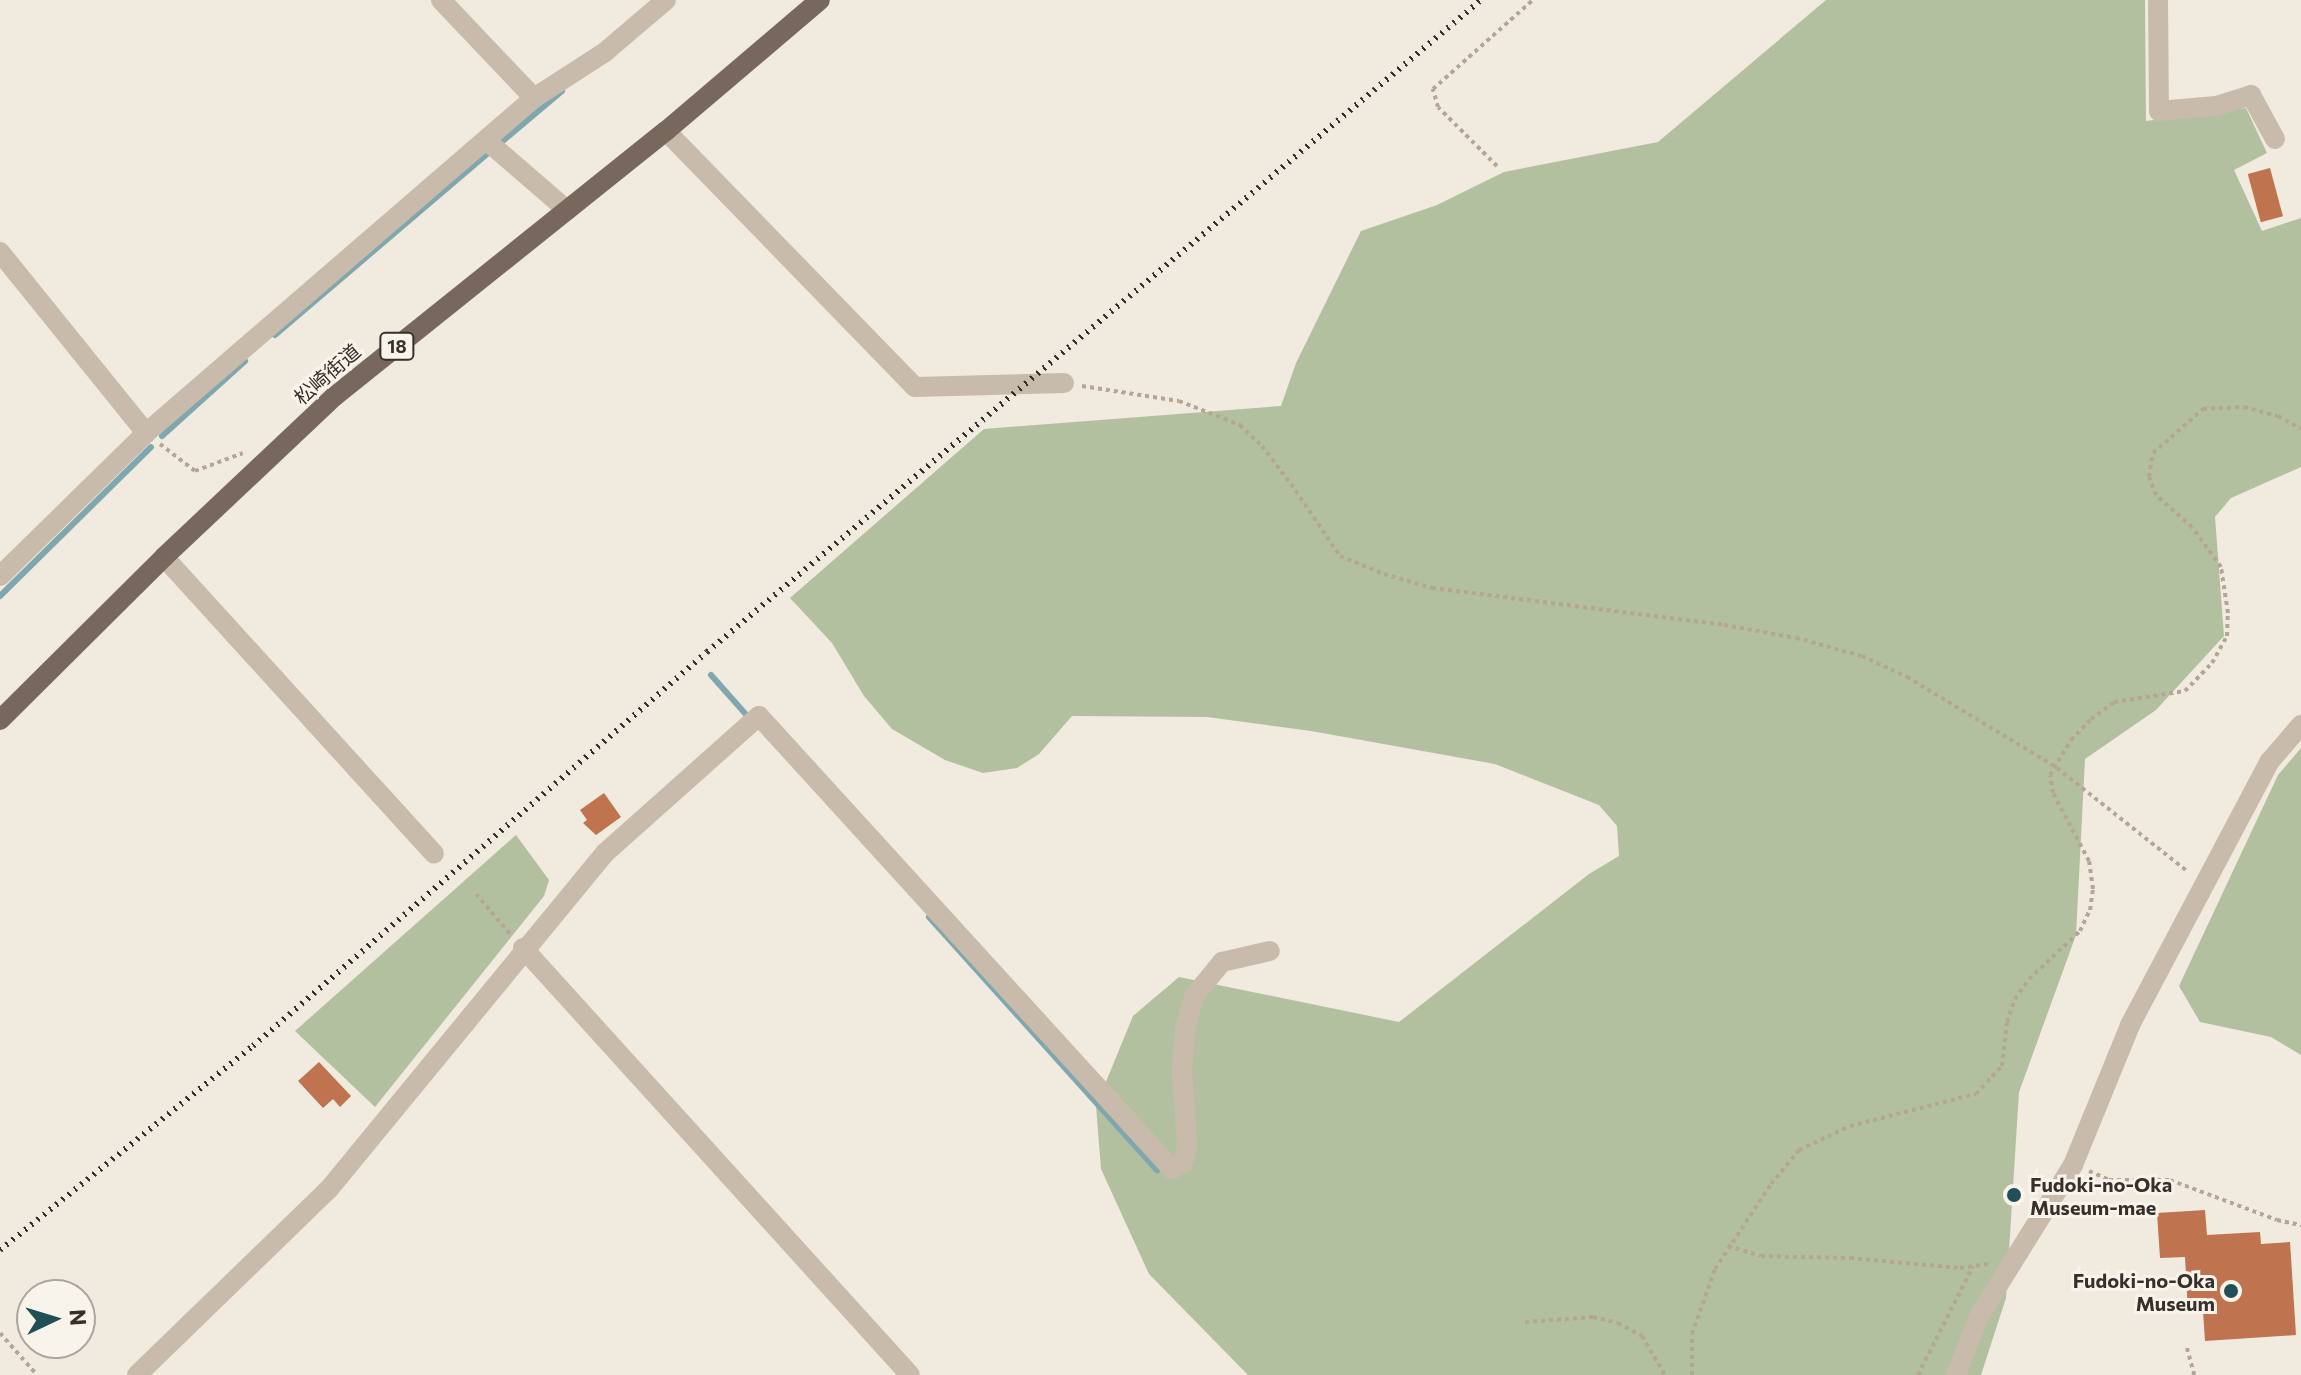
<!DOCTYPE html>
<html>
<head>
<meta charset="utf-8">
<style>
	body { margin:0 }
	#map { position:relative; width:2301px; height:1375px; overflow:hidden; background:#f1eade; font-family:Commissioner,"Noto Sans JP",sans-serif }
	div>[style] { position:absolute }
	.green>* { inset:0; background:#b2c09f }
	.stream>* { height:6px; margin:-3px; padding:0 3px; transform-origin:3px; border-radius:3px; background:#7fa7ad }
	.building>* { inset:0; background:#bf734e; transform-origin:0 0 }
	.path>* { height:4px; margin-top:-2px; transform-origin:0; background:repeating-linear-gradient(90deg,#b5a595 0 4px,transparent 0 8px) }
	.minor>* { height:20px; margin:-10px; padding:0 10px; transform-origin:10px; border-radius:10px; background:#c9bbab }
	.major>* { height:20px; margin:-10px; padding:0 10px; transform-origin:10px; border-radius:10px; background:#78675c }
	.rail>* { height:6px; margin-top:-3px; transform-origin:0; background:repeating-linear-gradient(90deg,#372f2a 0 2px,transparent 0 8px) }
	.dots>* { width:22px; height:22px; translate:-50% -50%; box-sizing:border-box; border:4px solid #f9f4eb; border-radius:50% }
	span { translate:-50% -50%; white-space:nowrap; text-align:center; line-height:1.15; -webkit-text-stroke:6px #f9f4eb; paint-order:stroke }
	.shield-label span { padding:2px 6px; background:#f9f4eb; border:2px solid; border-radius:6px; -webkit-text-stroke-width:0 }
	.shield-label { font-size:18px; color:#372f2a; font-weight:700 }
	.street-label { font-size:20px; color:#372f2a }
	.poi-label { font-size:20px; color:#372f2a; font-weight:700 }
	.left { translate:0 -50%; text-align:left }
	.right { translate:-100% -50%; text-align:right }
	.north { position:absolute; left:16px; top:1279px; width:80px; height:80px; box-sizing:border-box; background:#f9f4eb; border:2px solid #aba59e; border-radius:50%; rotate:86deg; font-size:22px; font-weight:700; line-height:32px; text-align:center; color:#372f2a }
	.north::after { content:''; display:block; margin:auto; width:28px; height:36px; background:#214f57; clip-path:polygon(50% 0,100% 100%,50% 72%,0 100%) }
</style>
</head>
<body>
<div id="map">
	<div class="green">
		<div style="clip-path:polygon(1826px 0,2145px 0,2146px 121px,2246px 108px,2267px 153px,2234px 170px,2262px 231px,2301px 218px,2301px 467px,2231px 498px,2215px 517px,2224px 636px,2156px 710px,2085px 759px,2076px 935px,2019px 1092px,2006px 1298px,1981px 1375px,1248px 1375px,1149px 1274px,1101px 1169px,1096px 1106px,1133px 1016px,1179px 977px,1399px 1022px,1589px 874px,1619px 856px,1617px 826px,1599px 805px,1495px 764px,1311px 731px,1207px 717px,1072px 716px,1039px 754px,1017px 768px,983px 773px,945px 760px,892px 729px,864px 696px,832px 643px,790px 598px,984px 429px,1281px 406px,1296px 363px,1361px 231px,1437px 205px,1504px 172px,1658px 142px)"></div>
		<div style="clip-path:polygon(2301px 748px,2301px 1055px,2271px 1037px,2200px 1022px,2179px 986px,2278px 775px)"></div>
		<div style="clip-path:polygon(516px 835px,549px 880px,544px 896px,375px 1107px,295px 1031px)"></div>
	</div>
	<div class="stream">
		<div style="left:504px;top:140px;width:76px;rotate:-40.2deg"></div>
		<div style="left:275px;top:335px;width:280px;rotate:-40.5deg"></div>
		<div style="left:162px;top:436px;width:112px;rotate:-42.1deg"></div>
		<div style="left:0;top:596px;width:212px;rotate:-44.6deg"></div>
		<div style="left:711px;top:675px;width:59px;rotate:48.4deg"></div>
		<div style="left:929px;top:917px;width:341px;rotate:48deg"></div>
	</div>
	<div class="building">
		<div style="left:2270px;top:168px;width:50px;height:23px;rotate:75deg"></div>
		<div style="clip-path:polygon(604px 793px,621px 817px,596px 835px,583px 823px,587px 820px,580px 810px)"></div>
		<div style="clip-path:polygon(319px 1062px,351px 1096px,340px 1107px,333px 1099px,323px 1108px,298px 1081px)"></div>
		<div style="clip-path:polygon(2205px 1210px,2207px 1235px,2260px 1232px,2261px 1244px,2290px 1242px,2296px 1335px,2205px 1341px,2203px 1311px,2188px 1312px,2185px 1257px,2160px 1258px,2157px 1213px)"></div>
	</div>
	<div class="path">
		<div style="left:1497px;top:166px;width:83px;rotate:-135deg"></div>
		<div style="left:1438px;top:107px;width:19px;rotate:-106deg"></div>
		<div style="left:1433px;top:89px;width:134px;rotate:-41.7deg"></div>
		<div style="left:1082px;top:386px;width:98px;rotate:8.8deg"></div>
		<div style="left:1179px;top:401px;width:66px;rotate:21.5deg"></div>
		<div style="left:1240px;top:425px;width:30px;rotate:44deg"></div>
		<div style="left:1262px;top:446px;width:48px;rotate:52.7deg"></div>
		<div style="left:1291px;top:484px;width:87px;rotate:55.8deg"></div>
		<div style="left:1340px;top:556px;width:48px;rotate:22.2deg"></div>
		<div style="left:1384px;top:574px;width:50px;rotate:16.3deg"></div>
		<div style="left:1432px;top:588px;width:294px;rotate:7.2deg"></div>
		<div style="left:1724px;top:625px;width:73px;rotate:10.2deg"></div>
		<div style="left:1796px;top:638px;width:68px;rotate:15.3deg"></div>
		<div style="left:1862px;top:656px;width:50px;rotate:25deg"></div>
		<div style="left:1907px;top:677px;width:175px;rotate:31.2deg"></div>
		<div style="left:2057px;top:768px;width:167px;rotate:38.4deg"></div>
		<div style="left:160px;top:444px;width:44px;rotate:37.6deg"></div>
		<div style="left:195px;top:471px;width:51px;rotate:-20.6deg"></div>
		<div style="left:476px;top:894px;width:54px;rotate:49.5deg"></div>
		<div style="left:2089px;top:1171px;width:22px;rotate:24deg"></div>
		<div style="left:2109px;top:1180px;width:61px"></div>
		<div style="left:2170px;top:1180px;width:114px;rotate:20.5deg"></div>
		<div style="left:2277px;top:1220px;width:25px;rotate:12deg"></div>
		<div style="left:1728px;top:1246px;width:34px;rotate:17deg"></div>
		<div style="left:1761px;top:1256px;width:89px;rotate:1.3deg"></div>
		<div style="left:1850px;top:1258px;width:110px;rotate:5.2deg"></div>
		<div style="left:1960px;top:1268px;width:28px;rotate:-8deg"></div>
		<div style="left:1525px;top:1322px;width:68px;rotate:-4.2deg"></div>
		<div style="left:1593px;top:1317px;width:26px;rotate:13deg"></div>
		<div style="left:1618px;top:1323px;width:27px;rotate:28deg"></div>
		<div style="left:1642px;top:1336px;width:45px;rotate:59.5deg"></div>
		<div style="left:0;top:1333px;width:56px;rotate:48.6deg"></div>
		<div style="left:2187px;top:1348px;width:28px;rotate:75deg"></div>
		<div style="left:1692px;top:1375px;width:41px;rotate:-90deg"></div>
		<div style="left:1692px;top:1334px;width:69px;rotate:-70.5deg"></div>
		<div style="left:1715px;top:1269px;width:102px;rotate:-56.6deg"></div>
		<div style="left:1771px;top:1184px;width:44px;rotate:-50.5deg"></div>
		<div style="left:1799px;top:1150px;width:56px;rotate:-25.2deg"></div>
		<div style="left:1850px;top:1126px;width:130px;rotate:-14.3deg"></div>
		<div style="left:1976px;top:1094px;width:38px;rotate:-47deg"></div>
		<div style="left:2002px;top:1066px;width:44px;rotate:-83.5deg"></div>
		<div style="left:2007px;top:1022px;width:24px;rotate:-71deg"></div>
		<div style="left:2015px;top:999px;width:24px;rotate:-55deg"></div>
		<div style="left:2029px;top:979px;width:70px;rotate:-43.3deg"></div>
		<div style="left:2080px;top:931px;width:23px;rotate:-65deg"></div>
		<div style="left:2090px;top:910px;width:21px;rotate:-82deg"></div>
		<div style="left:2093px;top:889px;width:28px;rotate:-98deg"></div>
		<div style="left:2089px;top:861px;width:77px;rotate:-117.9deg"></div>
		<div style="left:2053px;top:793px;width:18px;rotate:-99deg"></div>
		<div style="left:2050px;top:775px;width:41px;rotate:-59deg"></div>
		<div style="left:2071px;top:740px;width:29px;rotate:-46deg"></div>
		<div style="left:2091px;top:719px;width:29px;rotate:-36deg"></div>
		<div style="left:2114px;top:702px;width:72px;rotate:-8.8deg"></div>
		<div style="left:2185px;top:691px;width:39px;rotate:-46deg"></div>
		<div style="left:2212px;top:663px;width:31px;rotate:-61deg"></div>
		<div style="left:2227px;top:636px;width:23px;rotate:-88deg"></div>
		<div style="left:2228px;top:613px;width:47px;rotate:-98.7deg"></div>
		<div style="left:2221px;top:567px;width:49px;rotate:-125.9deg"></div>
		<div style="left:2192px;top:527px;width:48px;rotate:-138.4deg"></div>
		<div style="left:2156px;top:495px;width:19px;rotate:-111deg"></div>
		<div style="left:2149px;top:477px;width:24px;rotate:-81deg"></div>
		<div style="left:2153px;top:453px;width:67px;rotate:-41.3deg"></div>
		<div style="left:2203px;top:409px;width:41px;rotate:-2.8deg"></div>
		<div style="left:2244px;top:407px;width:35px;rotate:15deg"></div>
		<div style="left:2278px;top:416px;width:26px;rotate:29deg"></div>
		<div style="left:1918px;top:1375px;width:122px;rotate:-63.2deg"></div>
	</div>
	<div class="minor">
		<div style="left:441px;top:0;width:135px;rotate:46.5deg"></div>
		<div style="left:2158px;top:0;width:111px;rotate:89.5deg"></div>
		<div style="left:2159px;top:111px;width:57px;rotate:-5deg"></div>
		<div style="left:2216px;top:106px;width:37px;rotate:-17deg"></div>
		<div style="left:2251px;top:95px;width:50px;rotate:61.4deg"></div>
		<div style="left:666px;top:131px;width:357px;rotate:45.8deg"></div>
		<div style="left:915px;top:387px;width:149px;rotate:-1.5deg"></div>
		<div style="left:487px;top:141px;width:106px;rotate:40.8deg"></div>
		<div style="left:0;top:252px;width:233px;rotate:51.1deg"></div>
		<div style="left:164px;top:557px;width:401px;rotate:47.7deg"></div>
		<div style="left:0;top:576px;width:204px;rotate:-44.4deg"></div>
		<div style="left:146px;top:433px;width:513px;rotate:-40.81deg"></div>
		<div style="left:534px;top:98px;width:85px;rotate:-32.9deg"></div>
		<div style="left:605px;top:52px;width:80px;rotate:-40.4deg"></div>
		<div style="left:523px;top:948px;width:576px;rotate:47.81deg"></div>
		<div style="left:137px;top:1375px;width:267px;rotate:-44.1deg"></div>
		<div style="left:329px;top:1189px;width:435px;rotate:-50.6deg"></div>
		<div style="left:605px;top:853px;width:206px;rotate:-41.7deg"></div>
		<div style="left:759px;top:716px;width:613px;rotate:47.64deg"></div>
		<div style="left:1172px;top:1169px;width:13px;rotate:-29deg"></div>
		<div style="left:1183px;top:1163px;width:16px;rotate:-76deg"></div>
		<div style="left:1187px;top:1147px;width:77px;rotate:-93.7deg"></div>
		<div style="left:1182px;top:1070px;width:41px;rotate:-85.8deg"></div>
		<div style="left:1185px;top:1029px;width:35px;rotate:-74deg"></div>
		<div style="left:1195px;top:995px;width:43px;rotate:-50.7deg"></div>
		<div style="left:1222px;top:962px;width:49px;rotate:-12.9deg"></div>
		<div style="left:1956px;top:1375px;width:63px;rotate:-68.7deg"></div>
		<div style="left:1979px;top:1316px;width:178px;rotate:-58.1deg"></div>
		<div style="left:2073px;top:1165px;width:151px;rotate:-67.8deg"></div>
		<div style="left:2130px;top:1025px;width:299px;rotate:-62.1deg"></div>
		<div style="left:2270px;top:761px;width:48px;rotate:-49.3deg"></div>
	</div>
	<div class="major">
		<div style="left:0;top:720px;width:231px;rotate:-44.8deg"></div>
		<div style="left:164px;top:557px;width:235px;rotate:-43.3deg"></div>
		<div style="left:335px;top:396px;width:424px;rotate:-38.7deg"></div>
		<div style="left:666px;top:131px;width:202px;rotate:-40.4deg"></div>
	</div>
	<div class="rail">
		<div style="left:0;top:1250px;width:325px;rotate:-38.9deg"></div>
		<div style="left:253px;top:1046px;width:601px;rotate:-40.95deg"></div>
		<div style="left:707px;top:652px;width:1012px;rotate:-40.11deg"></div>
	</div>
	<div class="dots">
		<div style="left:2014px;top:1195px;background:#214f57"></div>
		<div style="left:2231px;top:1291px;background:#214f57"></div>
	</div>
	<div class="shield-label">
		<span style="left:397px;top:346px">18</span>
	</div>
	<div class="street-label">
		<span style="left:327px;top:374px;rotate:-41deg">松崎街道</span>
	</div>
	<div class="poi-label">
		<span class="left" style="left:2030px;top:1196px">Fudoki-no-Oka<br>Museum-mae</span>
		<span class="right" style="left:2215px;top:1292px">Fudoki-no-Oka<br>Museum</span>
	</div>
	<div class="north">N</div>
</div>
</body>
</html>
